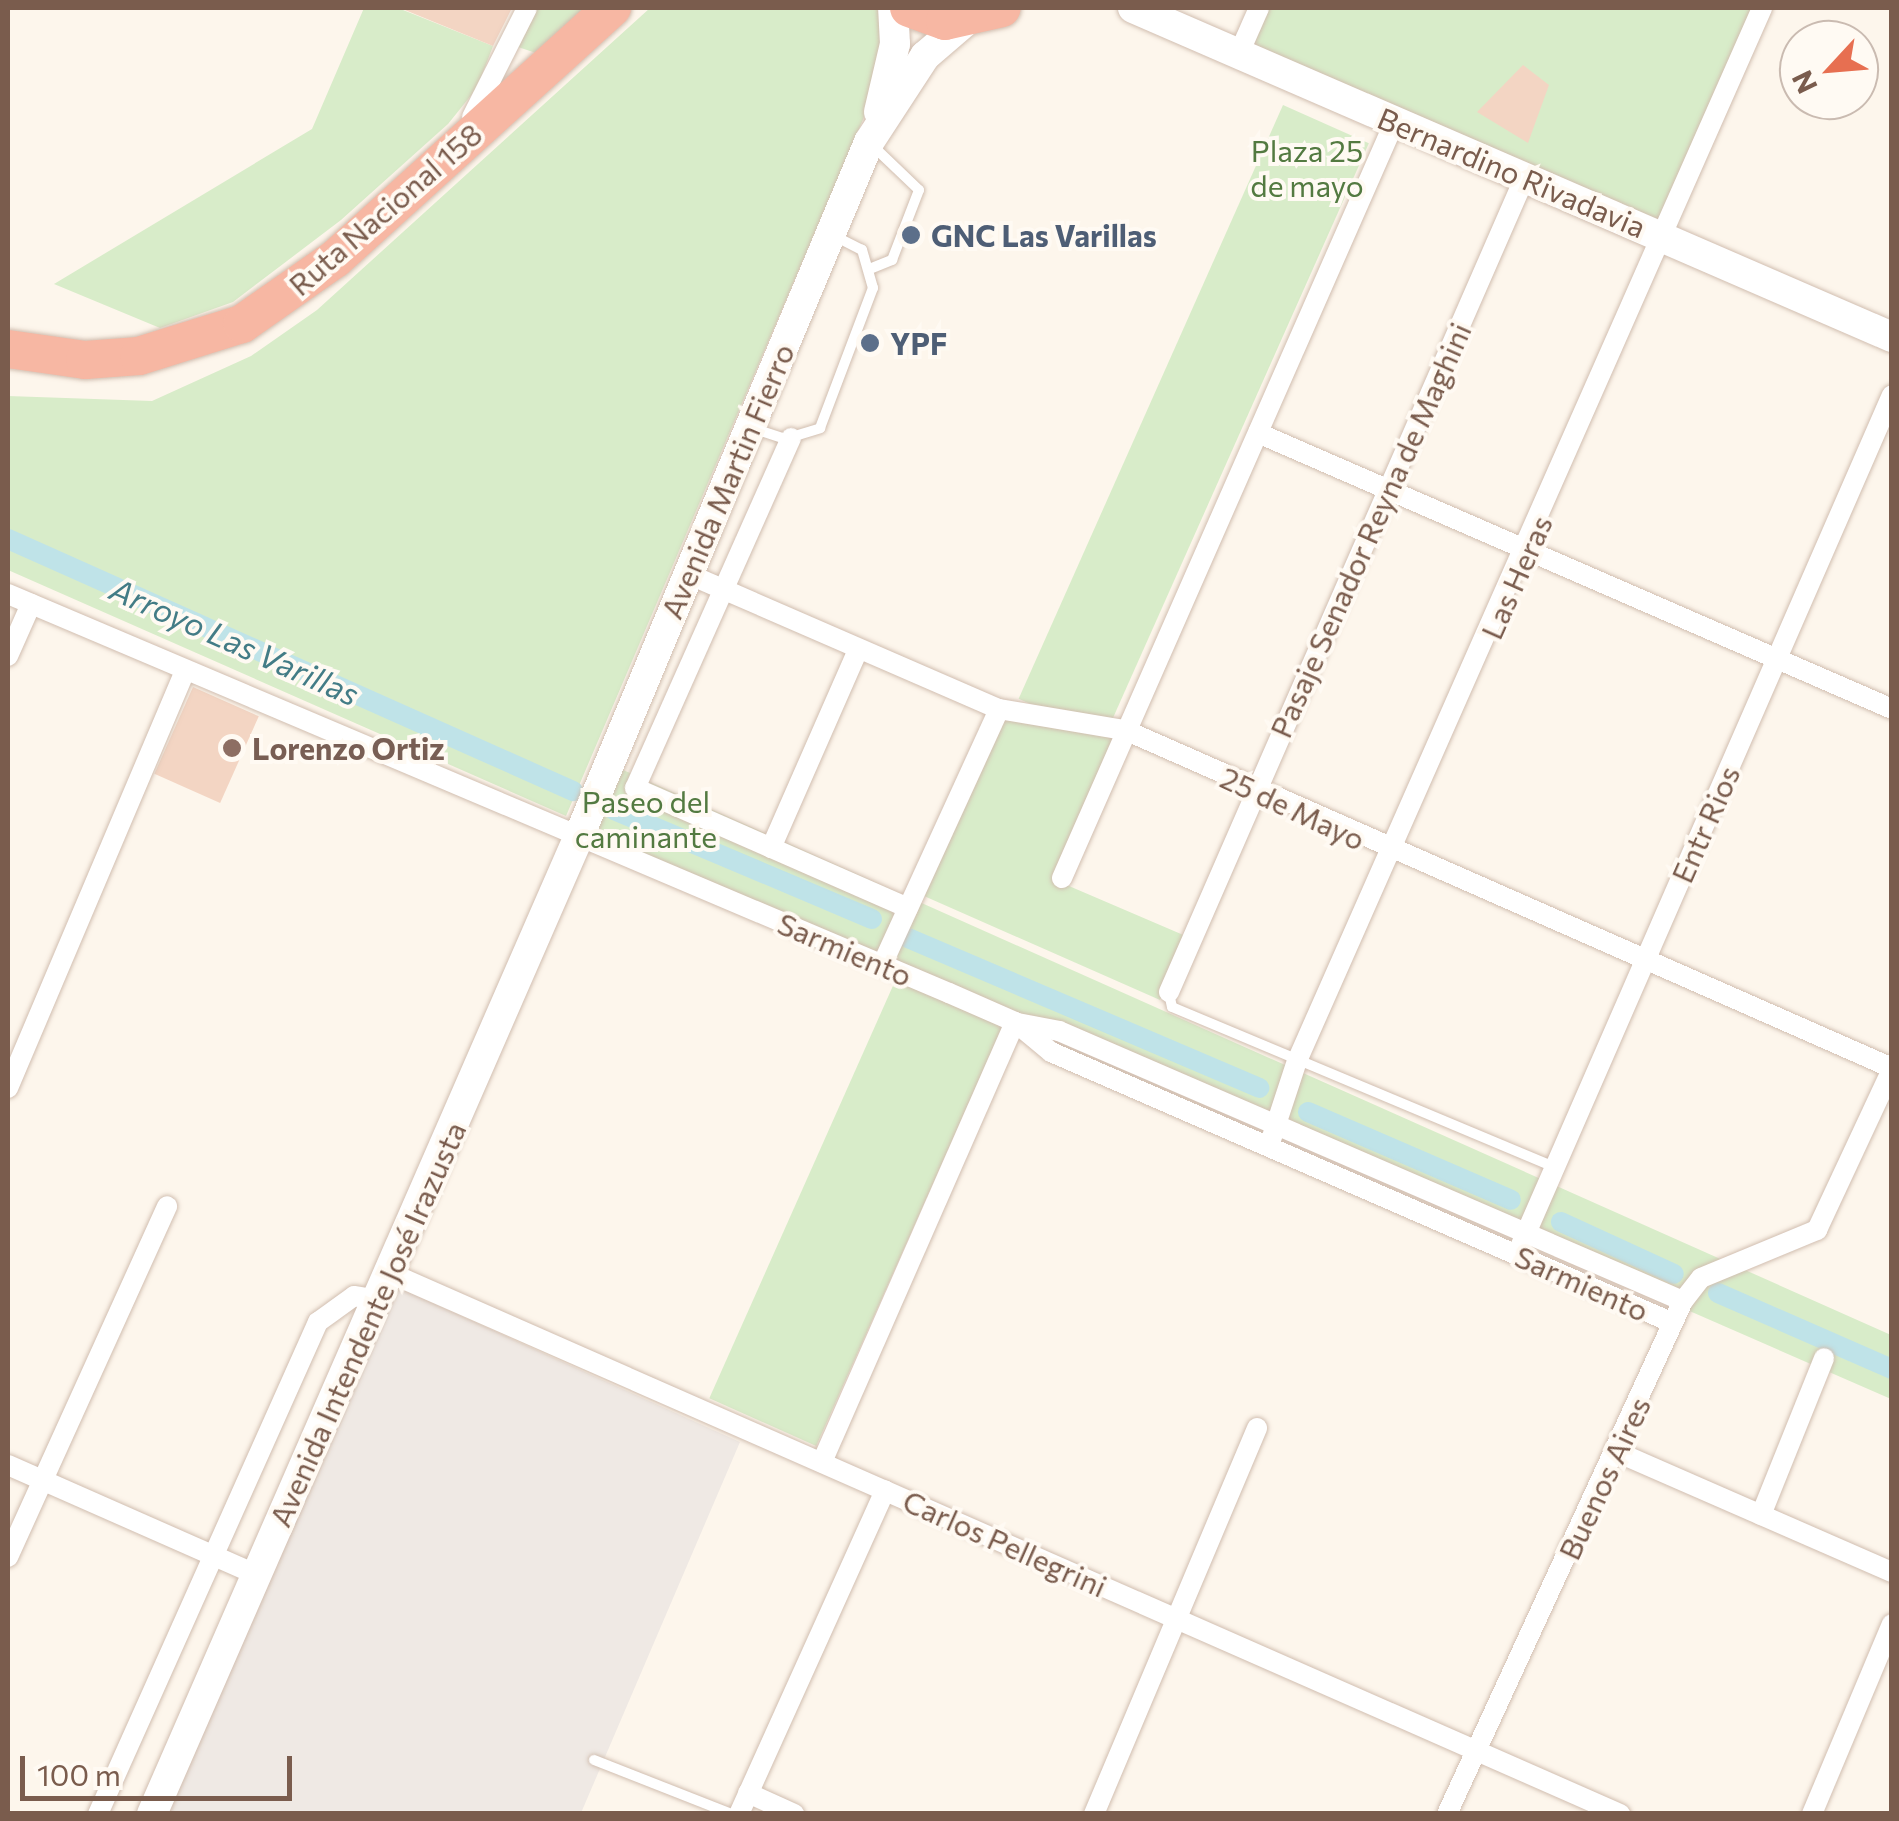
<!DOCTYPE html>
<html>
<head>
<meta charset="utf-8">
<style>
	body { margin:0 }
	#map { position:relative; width:1899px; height:1821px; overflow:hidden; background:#fdf6ec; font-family:Commissioner,sans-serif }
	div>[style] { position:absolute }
	.industrial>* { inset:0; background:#efe9e4 }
	.green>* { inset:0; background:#d8ecc9; transform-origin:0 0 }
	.canal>* { height:20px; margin:-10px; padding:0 10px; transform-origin:10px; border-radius:10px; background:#bfe3e8 }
	.building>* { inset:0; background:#f3d5c3; transform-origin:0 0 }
	.roads { filter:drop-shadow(0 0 2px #d1beb0) drop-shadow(0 0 2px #d1beb0) }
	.lane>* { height:10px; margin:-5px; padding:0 5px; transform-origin:5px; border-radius:5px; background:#fff }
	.street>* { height:20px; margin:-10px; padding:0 10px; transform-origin:10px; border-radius:10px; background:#fff }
	.secondary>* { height:30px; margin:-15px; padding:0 15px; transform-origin:15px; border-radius:15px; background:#fff }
	.highway>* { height:38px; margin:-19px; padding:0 19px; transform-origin:19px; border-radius:19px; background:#f7b7a3 }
	.dots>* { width:28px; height:28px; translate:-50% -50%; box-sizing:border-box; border:5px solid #fffaf3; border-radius:50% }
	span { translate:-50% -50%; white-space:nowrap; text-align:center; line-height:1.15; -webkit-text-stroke:8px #fffaf3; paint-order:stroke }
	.park-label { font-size:30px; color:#537a41 }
	.street-label { font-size:30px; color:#7a5c4d }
	.service-label { font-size:30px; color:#4e5e75; font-weight:700 }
	.left { translate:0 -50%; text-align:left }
	.education-label { font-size:30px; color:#785e54; font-weight:700 }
	.water-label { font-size:32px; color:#437c86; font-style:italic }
	.frame { position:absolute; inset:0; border:10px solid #7a5c4d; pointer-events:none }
	.north { position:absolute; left:1779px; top:20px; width:100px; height:100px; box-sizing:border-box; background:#fffaf3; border:2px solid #cabbb1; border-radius:50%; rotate:244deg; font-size:28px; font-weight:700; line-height:40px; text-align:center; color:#7a5c4d }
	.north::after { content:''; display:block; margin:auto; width:35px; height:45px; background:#e76f51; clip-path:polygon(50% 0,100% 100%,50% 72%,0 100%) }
	.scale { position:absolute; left:20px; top:1756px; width:272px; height:45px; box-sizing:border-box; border:5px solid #7a5c4d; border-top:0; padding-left:12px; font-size:30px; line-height:35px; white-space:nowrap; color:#7a5c4d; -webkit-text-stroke:8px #fffaf3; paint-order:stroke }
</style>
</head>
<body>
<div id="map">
	<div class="industrial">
		<div style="clip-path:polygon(397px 1287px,740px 1442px,581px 1813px,168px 1814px)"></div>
	</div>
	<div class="green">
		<div style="clip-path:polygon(364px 8px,398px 8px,493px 46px,477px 88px,448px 124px,341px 220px,233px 302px,160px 328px,54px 284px,312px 129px)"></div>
		<div style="clip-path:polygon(535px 8px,588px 8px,539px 54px,515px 46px)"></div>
		<div style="clip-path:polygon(650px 8px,877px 8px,883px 27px,867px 110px,566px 816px,8px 570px,8px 396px,152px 401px,251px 356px,317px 310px)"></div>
		<div style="clip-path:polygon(1258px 8px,1763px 8px,1663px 238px,1240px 51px)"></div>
		<div style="left:1283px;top:105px;width:94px;height:650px;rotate:24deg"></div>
		<div style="clip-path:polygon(1003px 719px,1116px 735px,1055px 880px,1188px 937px,1160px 1000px,924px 896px)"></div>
		<div style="clip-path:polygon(621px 769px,1891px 1335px,1891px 1399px,593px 832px)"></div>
		<div style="left:896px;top:979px;width:117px;height:459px;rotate:24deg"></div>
	</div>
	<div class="canal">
		<div style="left:8px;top:539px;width:619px;rotate:24.04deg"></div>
		<div style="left:614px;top:810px;width:280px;rotate:22.9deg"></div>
		<div style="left:908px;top:938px;width:382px;rotate:23.1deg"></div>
		<div style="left:1308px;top:1112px;width:221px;rotate:23.4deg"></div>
		<div style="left:1561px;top:1222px;width:124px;rotate:24.7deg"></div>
		<div style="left:1718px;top:1293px;width:190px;rotate:23.6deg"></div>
	</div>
	<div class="building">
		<div style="clip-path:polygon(400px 8px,512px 8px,493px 46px)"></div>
		<div style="clip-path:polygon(1523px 65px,1549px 85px,1528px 143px,1477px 112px)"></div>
		<div style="left:193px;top:687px;width:72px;height:95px;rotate:24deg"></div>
	</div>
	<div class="roads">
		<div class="lane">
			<div style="left:872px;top:268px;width:22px;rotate:-22deg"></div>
			<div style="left:892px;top:260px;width:75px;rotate:-68.9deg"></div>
			<div style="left:919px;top:190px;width:62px;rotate:-136.3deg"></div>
			<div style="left:755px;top:429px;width:32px;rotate:18deg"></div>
			<div style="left:785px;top:439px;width:37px;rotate:-17deg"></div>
			<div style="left:820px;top:428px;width:150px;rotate:-69.3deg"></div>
			<div style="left:873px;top:288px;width:40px;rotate:-106deg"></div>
			<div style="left:862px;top:250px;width:29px;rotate:-153deg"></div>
			<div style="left:1169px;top:993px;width:14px;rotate:78deg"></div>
			<div style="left:1172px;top:1007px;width:414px;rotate:22.7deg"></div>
			<div style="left:594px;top:1760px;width:148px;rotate:21.4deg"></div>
		</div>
		<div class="street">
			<div style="left:1240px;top:51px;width:47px;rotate:-66.2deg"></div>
			<div style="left:472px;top:117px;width:122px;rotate:-63.2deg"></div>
			<div style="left:1258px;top:433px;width:691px;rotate:23.52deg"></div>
			<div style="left:791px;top:438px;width:383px;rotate:114deg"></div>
			<div style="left:635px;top:788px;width:298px;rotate:23.7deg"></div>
			<div style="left:688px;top:574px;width:339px;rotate:23.5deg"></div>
			<div style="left:999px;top:709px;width:128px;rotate:9.5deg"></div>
			<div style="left:1125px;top:730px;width:838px;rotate:23.78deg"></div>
			<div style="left:8px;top:594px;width:1022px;rotate:22.98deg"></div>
			<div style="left:949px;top:993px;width:72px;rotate:23.7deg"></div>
			<div style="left:1015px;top:1022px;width:47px;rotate:39.8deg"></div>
			<div style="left:1051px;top:1052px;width:678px;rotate:23.54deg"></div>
			<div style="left:8px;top:656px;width:57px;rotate:-66.1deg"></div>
			<div style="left:771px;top:848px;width:216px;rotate:-66.3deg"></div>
			<div style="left:1062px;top:878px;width:827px;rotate:-66.26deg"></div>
			<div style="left:882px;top:965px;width:281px;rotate:-65.4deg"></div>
			<div style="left:1169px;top:992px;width:887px;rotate:-66.41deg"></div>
			<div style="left:1017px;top:1023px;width:43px;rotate:10.8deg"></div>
			<div style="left:1059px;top:1031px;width:680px;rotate:23.4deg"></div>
			<div style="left:8px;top:1088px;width:453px;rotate:-67deg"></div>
			<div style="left:1269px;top:1146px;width:89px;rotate:-71.8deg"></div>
			<div style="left:1297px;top:1061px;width:1151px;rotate:-66.17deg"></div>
			<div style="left:1517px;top:1254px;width:937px;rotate:-66.42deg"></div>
			<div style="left:390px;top:1273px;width:1344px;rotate:23.74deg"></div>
			<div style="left:1617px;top:1452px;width:300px;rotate:23.6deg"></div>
			<div style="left:822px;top:1462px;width:480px;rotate:-66.3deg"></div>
			<div style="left:8px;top:1465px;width:272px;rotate:23.8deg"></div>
			<div style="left:1761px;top:1515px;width:169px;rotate:-68.1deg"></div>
			<div style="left:8px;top:1557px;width:385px;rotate:-65.6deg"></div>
			<div style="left:748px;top:1793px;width:51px;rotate:24.5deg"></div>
			<div style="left:98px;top:1814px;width:539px;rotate:-65.91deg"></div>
			<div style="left:318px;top:1322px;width:44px;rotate:-35.8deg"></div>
			<div style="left:354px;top:1296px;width:24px;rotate:9deg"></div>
			<div style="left:739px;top:1814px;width:355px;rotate:-65.7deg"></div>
			<div style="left:1094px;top:1814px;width:419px;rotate:-67.1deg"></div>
			<div style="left:1447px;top:1814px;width:565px;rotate:-65.3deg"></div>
			<div style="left:1683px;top:1301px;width:29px;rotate:-52deg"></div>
			<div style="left:1701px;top:1278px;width:126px;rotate:-22.5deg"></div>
			<div style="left:1817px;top:1230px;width:178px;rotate:-65deg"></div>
			<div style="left:1812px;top:1814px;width:206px;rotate:-67.2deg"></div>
		</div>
		<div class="secondary">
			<div style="left:1133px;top:8px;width:827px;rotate:23.44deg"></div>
			<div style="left:879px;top:112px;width:70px;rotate:-76.8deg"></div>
			<div style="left:895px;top:44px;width:36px;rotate:-93deg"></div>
			<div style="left:152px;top:1814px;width:1069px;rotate:-66.41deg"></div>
			<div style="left:580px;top:834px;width:750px;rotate:-67.33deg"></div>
			<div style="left:869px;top:142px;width:103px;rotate:-56.9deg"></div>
			<div style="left:925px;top:56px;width:54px;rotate:-40.5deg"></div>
		</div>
		<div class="highway">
			<div style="left:909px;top:8px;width:38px;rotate:20deg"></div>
			<div style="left:945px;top:21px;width:58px;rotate:-12.8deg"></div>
			<div style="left:8px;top:349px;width:78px;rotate:8.1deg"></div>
			<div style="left:85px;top:360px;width:54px;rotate:-4.2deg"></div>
			<div style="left:139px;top:356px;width:108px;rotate:-17.3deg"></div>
			<div style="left:242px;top:324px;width:113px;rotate:-35deg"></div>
			<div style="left:335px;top:259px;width:374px;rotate:-42.2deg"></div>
		</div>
	</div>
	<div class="dots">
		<div style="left:911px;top:235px;background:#5c6f8a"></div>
		<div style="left:870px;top:343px;background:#5c6f8a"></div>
		<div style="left:232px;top:748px;background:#8d6e63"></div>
	</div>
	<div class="park-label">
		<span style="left:1307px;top:167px">Plaza 25<br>de mayo</span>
		<span style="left:646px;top:818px">Paseo del<br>caminante</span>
	</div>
	<div class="street-label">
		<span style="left:1512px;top:172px;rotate:23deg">Bernardino Rivadavia</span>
		<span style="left:385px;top:209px;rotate:-41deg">Ruta Nacional 158</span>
		<span style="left:727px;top:481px;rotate:-67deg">Avenida Martin Fierro</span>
		<span style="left:1370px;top:530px;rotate:-66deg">Pasaje Senador Reyna de Maghini</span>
		<span style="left:1516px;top:577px;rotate:-66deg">Las Heras</span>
		<span style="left:1293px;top:808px;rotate:25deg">25 de Mayo</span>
		<span style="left:1705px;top:824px;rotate:-66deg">Entr Rios</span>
		<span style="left:845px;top:949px;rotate:23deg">Sarmiento</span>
		<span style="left:1582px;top:1283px;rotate:24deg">Sarmiento</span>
		<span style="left:367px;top:1324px;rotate:-66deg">Avenida Intendente José Irazusta</span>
		<span style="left:1604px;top:1478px;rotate:-65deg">Buenos Aires</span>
		<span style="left:1005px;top:1543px;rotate:24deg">Carlos Pellegrini</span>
	</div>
	<div class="service-label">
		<span class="left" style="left:931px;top:235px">GNC Las Varillas</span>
		<span class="left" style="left:890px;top:343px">YPF</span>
	</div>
	<div class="education-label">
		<span class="left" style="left:252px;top:748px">Lorenzo Ortiz</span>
	</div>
	<div class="water-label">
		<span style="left:235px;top:641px;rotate:24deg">Arroyo Las Varillas</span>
	</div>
	<div class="frame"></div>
	<div class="north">N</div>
	<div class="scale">100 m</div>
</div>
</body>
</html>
